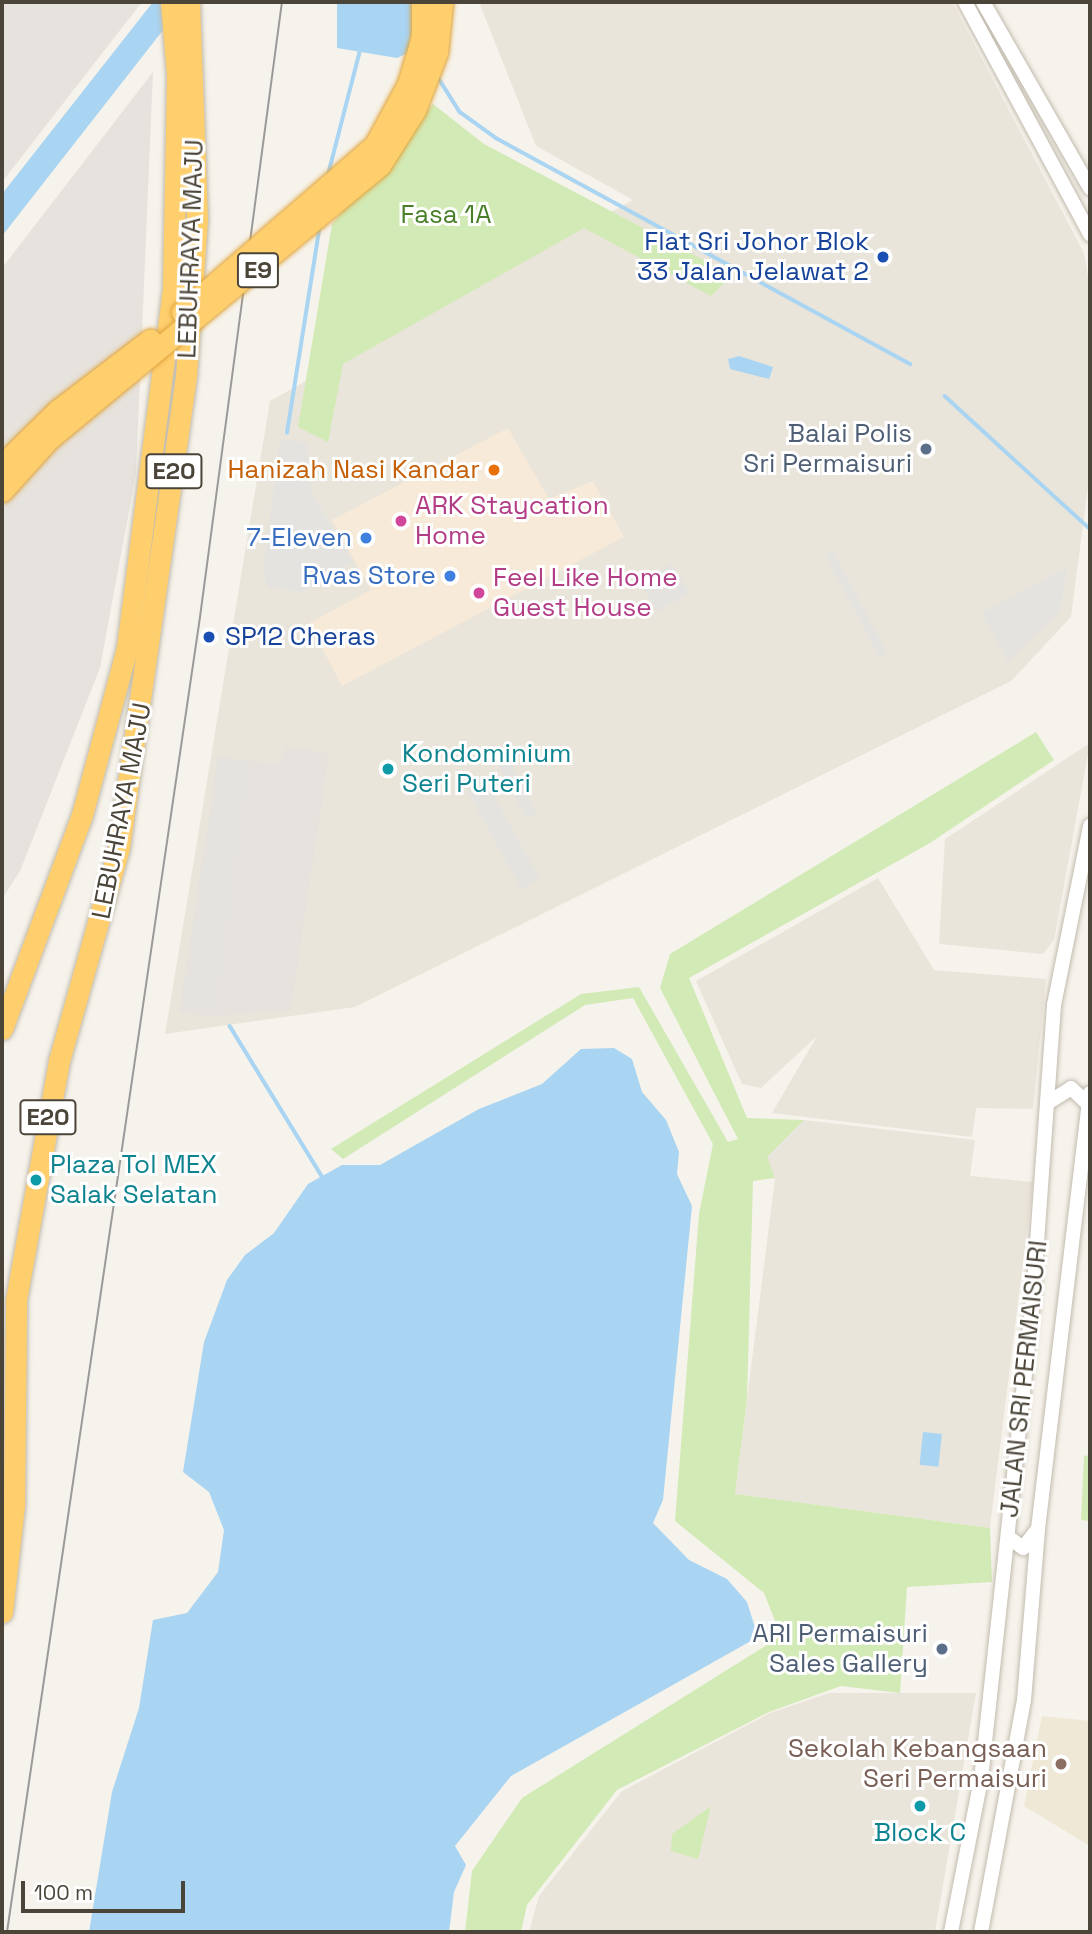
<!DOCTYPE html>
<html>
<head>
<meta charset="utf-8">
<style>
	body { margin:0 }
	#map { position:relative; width:1092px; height:1934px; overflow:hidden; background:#f6f3ec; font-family:"Space Grotesk",sans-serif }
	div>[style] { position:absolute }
	.residential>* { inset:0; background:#eae5da }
	.commercial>* { inset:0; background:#f7ead8 }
	.industrial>* { inset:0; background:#e6e2dd }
	.education>* { inset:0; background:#efe8d6 }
	.green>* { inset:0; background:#d2eab5 }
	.parking>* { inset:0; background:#e5e3e0; transform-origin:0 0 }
	.water>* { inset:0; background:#a9d4f2; transform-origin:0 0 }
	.stream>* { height:3.5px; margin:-1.75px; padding:0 1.75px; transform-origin:1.75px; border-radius:1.75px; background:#a9d4f2 }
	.roads { filter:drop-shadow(0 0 2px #c2bbae) drop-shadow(0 0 2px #c2bbae) }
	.tertiary>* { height:14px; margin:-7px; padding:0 7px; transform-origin:7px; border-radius:7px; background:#fff }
	.motorway>* { height:21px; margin:-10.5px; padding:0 10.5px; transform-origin:10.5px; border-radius:10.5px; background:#ffcf6e }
	.tram>* { height:2px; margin:-1px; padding:0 1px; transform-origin:1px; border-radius:1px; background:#9a9a9a }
	.bridges { filter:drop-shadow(0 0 2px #e0a43c) drop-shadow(0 0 2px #e0a43c) }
	.motorway-bridge>* { height:21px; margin:-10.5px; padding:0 10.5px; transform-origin:10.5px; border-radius:10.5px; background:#ffcf6e }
	.dots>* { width:19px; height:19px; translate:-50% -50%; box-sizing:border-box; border:4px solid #fff; border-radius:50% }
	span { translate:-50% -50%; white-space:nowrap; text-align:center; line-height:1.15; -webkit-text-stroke:6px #fff; paint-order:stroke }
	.shield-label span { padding:2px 5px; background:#fff; border:2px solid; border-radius:5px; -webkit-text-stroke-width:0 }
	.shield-label { font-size:24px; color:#4b4439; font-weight:700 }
	.park-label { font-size:26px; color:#4a7f2a }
	.transit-label { font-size:26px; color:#164399 }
	.right { translate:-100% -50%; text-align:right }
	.left { translate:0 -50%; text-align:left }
	.street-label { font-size:26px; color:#4b4439 }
	.service-label { font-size:26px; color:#4e5e75 }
	.food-label { font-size:26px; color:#c56008 }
	.hotel-label { font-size:26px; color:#b23c85 }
	.shop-label { font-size:26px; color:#366cbe }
	.culture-label { font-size:26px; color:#0d838f }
	.education-label { font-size:26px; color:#785e54 }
	.frame { position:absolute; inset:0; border:4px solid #4b4439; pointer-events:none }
	.scale { position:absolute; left:21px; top:1881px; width:164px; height:32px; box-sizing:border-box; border:4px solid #4b4439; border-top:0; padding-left:9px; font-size:21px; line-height:24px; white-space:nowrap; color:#4b4439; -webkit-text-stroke:5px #fff; paint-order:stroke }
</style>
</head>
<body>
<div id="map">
	<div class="residential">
		<div style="clip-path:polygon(479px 2px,952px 2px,1084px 253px,1090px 288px,1090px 471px,1071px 617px,1011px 681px,355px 1007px,165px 1034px,270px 401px,633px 200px,536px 146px)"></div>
		<div style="clip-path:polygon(1090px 743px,1054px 940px,1043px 954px,939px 944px,945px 839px)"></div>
		<div style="clip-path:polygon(878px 878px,934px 970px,1046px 979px,1033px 1109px,976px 1108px,972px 1137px,772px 1113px,817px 1036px,761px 1088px,742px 1084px,696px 981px)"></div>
		<div style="clip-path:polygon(804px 1120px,975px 1140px,970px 1176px,1033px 1182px,990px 1528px,735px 1494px,775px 1178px,766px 1157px)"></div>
		<div style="clip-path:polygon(829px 1693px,976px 1693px,935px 1932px,529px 1932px,539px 1896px,622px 1791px,770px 1713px)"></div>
	</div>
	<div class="commercial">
		<div style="clip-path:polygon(508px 428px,549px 499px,593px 481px,624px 537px,342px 686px,309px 623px,371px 590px,332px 520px)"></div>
	</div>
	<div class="industrial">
		<div style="clip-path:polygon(2px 2px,142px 2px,2px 182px)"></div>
		<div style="clip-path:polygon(153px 72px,136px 473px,100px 668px,20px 871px,2px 899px,2px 268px)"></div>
		<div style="clip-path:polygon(286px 748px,329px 753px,291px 1009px,211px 1017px,179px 1012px,218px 757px,278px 764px)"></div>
	</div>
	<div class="education">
		<div style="clip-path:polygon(1042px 1716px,1090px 1721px,1090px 1846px,1024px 1806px)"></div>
	</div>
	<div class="green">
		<div style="clip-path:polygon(433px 104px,484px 144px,732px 275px,711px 296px,584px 228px,343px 364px,328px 442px,298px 427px,332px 224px)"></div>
		<div style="clip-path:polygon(1036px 732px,1054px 760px,930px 843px,689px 978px,747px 1118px,804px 1120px,767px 1157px,775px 1178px,753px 1181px,747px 1399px,735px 1494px,990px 1528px,992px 1582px,907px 1587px,900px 1693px,841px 1686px,769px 1712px,617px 1790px,527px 1905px,521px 1932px,465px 1932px,472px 1871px,522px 1798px,781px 1636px,764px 1593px,675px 1521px,699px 1214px,713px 1144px,633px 998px,585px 1005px,343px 1159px,331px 1149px,581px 994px,639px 987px,728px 1142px,738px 1139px,660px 988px,670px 954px)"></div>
		<div style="clip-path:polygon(1090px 1455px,1090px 1521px,1081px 1520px,1084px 1456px)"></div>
		<div style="clip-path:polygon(711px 1806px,698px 1859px,671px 1851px,672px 1834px)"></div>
	</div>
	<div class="parking">
		<div style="clip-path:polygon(280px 439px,307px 443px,311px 491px,353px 562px,303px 592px,268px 587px,263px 571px)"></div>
		<div style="left:833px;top:551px;width:116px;height:9px;rotate:62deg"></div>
		<div style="left:672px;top:564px;width:34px;height:37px;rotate:60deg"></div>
		<div style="clip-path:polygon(1067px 567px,1060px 612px,1008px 662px,982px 613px)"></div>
		<div style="left:503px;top:749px;width:72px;height:12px;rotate:62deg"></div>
		<div style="left:220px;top:761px;width:27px;height:248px;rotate:8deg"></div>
		<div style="left:485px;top:780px;width:113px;height:21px;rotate:61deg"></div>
	</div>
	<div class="water">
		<div style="clip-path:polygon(153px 2px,185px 2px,2px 236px,2px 194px)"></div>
		<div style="clip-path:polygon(337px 2px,416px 2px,408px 53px,397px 58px,337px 48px)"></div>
		<div style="clip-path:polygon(739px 356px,773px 367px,769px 379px,730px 369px,728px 359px)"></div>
		<div style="clip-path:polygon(614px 1048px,632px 1059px,642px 1092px,666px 1120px,679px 1152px,677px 1174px,692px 1206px,663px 1500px,653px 1523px,689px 1560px,727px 1579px,747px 1602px,758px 1637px,511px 1776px,455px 1846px,466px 1865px,454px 1892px,449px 1932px,89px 1932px,112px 1792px,139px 1708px,153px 1620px,187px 1613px,218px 1572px,224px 1530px,209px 1492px,183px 1472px,204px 1342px,227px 1280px,245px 1255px,274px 1233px,308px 1184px,342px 1165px,380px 1165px,479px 1109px,542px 1084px,581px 1049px)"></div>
		<div style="left:923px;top:1432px;width:19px;height:33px;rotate:6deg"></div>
	</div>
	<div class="stream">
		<div style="left:436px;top:74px;width:45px;rotate:57.7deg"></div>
		<div style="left:460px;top:112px;width:44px;rotate:35.8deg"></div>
		<div style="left:496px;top:138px;width:472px;rotate:28.6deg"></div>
		<div style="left:328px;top:175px;width:129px;rotate:-75.6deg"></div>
		<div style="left:945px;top:396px;width:197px;rotate:42.5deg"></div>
		<div style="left:287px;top:433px;width:212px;rotate:-81deg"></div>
		<div style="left:230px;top:1026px;width:176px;rotate:58.5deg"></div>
	</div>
	<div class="roads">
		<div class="tertiary">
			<div style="left:965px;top:2px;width:264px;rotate:61.7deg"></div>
			<div style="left:983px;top:2px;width:215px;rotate:60.1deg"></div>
			<div style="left:1049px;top:1102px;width:26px;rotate:-32deg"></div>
			<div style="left:1071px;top:1088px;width:25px;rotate:43deg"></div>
			<div style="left:1008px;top:1537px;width:19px;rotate:36deg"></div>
			<div style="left:1023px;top:1548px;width:23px;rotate:-52deg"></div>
			<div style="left:951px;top:1932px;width:156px;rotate:-78.9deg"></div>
			<div style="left:981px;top:1779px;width:484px;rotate:-83.8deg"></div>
			<div style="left:1033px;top:1298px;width:294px;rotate:-85.9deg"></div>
			<div style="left:1054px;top:1005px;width:183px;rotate:-78.6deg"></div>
			<div style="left:981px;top:1932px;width:236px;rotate:-79.5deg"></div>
			<div style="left:1024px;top:1700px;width:172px;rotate:-85.3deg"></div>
			<div style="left:1038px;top:1529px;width:439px;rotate:-83.2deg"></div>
		</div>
		<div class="motorway">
			<div style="left:2px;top:1029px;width:228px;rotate:-69.5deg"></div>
			<div style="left:82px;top:815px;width:173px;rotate:-74.9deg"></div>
			<div style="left:127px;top:648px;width:363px;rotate:-82.7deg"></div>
			<div style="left:173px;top:288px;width:214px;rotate:-88.9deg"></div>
			<div style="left:177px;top:74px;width:72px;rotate:-94.8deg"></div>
			<div style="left:2px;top:1612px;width:108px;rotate:-83.6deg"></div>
			<div style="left:14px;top:1505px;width:205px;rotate:-89.4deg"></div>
			<div style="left:16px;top:1300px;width:243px;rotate:-79.8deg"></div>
			<div style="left:59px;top:1061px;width:222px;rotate:-74.3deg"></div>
			<div style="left:119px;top:847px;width:476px;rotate:-81.9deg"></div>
			<div style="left:186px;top:376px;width:156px;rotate:-86deg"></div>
			<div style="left:197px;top:220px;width:218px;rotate:-92.1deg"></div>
		</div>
	</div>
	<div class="tram">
		<div style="left:7px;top:1932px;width:1329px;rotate:-81.65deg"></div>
		<div style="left:200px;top:617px;width:620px;rotate:-82.41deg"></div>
	</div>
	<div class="bridges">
		<div class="motorway-bridge">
			<div style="left:182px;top:312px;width:255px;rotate:-40.9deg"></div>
			<div style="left:375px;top:145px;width:69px;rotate:-61.6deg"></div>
			<div style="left:408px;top:84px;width:49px;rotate:-73.4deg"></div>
			<div style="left:422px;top:37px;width:35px;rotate:-90deg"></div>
			<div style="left:2px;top:465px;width:78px;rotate:-44.5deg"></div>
			<div style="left:58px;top:410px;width:116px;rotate:-37.3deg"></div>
			<div style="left:2px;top:491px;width:70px;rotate:-47.9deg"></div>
			<div style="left:49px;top:439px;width:430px;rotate:-39.6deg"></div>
			<div style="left:380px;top:165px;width:65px;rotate:-57.5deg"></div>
			<div style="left:415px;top:110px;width:62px;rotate:-69.2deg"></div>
			<div style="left:437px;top:52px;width:50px;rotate:-84.3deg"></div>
		</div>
	</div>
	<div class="dots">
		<div style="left:883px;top:257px;background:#1a4fb4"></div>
		<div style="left:926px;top:449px;background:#5c6f8a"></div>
		<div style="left:494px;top:470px;background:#e8710a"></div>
		<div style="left:401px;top:521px;background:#d1479c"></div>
		<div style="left:366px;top:538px;background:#3f7fe0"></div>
		<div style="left:450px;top:576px;background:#3f7fe0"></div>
		<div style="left:479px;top:593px;background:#d1479c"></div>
		<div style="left:209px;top:637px;background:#1a4fb4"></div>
		<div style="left:388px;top:769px;background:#0f9aa8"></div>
		<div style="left:36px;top:1180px;background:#0f9aa8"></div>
		<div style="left:942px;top:1649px;background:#5c6f8a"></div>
		<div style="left:1061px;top:1764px;background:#8d6e63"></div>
		<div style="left:920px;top:1806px;background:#0f9aa8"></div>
	</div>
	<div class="shield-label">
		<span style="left:258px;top:270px">E9</span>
		<span style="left:174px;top:471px">E20</span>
		<span style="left:48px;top:1117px">E20</span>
	</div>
	<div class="park-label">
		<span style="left:446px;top:215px">Fasa 1A</span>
	</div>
	<div class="transit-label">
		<span class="right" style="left:869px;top:257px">Flat Sri Johor Blok<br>33 Jalan Jelawat 2</span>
		<span class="left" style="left:225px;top:637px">SP12 Cheras</span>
	</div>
	<div class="street-label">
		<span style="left:191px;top:249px;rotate:-88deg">LEBUHRAYA MAJU</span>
		<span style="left:122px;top:811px;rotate:-79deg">LEBUHRAYA MAJU</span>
		<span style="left:1024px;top:1379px;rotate:-84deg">JALAN SRI PERMAISURI</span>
	</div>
	<div class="service-label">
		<span class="right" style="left:912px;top:449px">Balai Polis<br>Sri Permaisuri</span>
		<span class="right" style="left:928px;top:1649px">ARI Permaisuri<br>Sales Gallery</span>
	</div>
	<div class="food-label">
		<span class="right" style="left:480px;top:470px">Hanizah Nasi Kandar</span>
	</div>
	<div class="hotel-label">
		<span class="left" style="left:415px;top:521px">ARK Staycation<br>Home</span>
		<span class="left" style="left:493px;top:593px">Feel Like Home<br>Guest House</span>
	</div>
	<div class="shop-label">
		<span class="right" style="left:352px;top:538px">7-Eleven</span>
		<span class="right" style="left:436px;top:576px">Rvas Store</span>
	</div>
	<div class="culture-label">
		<span class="left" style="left:402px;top:769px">Kondominium<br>Seri Puteri</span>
		<span class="left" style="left:50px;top:1180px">Plaza Tol MEX<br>Salak Selatan</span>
		<span style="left:920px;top:1833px">Block C</span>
	</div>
	<div class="education-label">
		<span class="right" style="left:1047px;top:1764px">Sekolah Kebangsaan<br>Seri Permaisuri</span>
	</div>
	<div class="frame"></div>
	<div class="scale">100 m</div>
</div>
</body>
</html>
